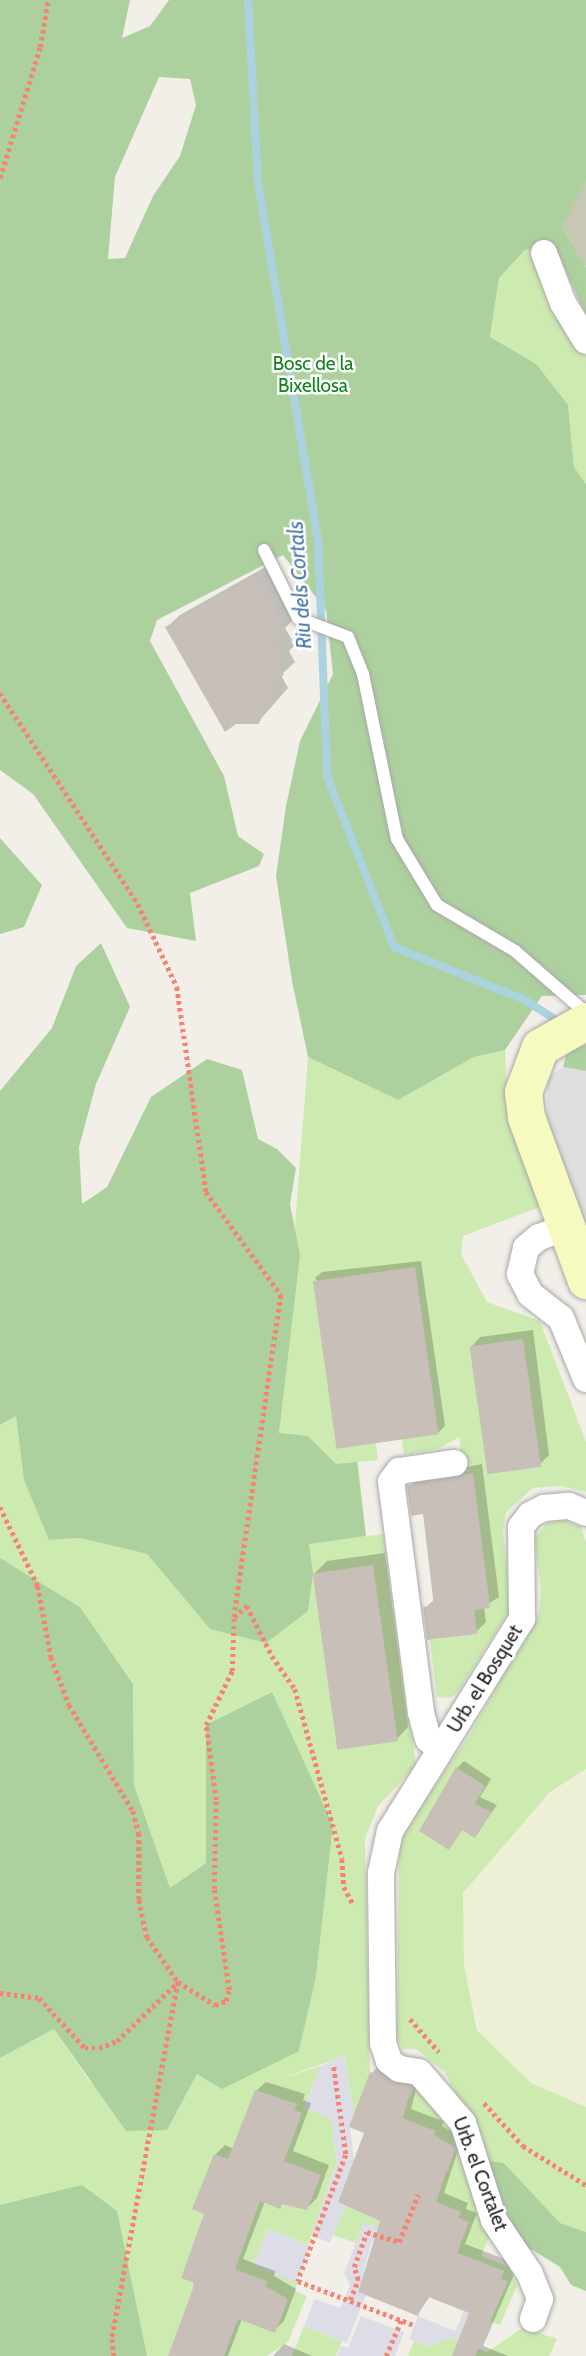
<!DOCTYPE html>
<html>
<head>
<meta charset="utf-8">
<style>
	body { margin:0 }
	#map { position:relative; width:586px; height:2356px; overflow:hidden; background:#f2efe9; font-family:Cabin,sans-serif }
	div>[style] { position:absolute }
	.residential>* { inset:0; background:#e0dfdf }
	.construction>* { inset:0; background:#c7c7b4 }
	.farmland>* { inset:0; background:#eef0d5 }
	.grass>* { inset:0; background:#cdebb0 }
	.forest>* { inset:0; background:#add19e }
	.plaza>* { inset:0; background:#dddde8; transform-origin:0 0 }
	.shadow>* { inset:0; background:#0003 }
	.stream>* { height:8px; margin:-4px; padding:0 4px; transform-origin:4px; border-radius:4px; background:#aad3df }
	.building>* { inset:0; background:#c7bfb8; transform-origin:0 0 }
	.path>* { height:4.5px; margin-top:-2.25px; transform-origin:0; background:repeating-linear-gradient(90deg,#fa8072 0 3.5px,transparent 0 7px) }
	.roads { filter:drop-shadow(0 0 2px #a9a9a9) drop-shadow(0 0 2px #a9a9a9) }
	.lane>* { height:12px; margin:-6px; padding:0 6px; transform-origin:6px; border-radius:6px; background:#fff }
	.street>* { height:26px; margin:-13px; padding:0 13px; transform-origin:13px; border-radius:13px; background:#fff }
	.secondary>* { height:37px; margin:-18.5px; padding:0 18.5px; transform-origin:18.5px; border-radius:18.5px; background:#f7fabf }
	span { translate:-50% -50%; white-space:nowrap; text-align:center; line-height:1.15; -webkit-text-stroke:5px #fff; paint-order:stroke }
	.park-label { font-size:19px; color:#0c8416 }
	.street-label { font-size:19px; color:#222 }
	.water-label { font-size:21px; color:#4a7aab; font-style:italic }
</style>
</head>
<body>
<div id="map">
	<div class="residential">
		<div style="clip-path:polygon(563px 1067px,586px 1071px,586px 1234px,548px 1134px,547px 1078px)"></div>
	</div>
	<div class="construction">
		<div style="clip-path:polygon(584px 180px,586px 181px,586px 267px,562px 226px)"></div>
	</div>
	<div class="farmland">
		<div style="clip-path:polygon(586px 1769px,586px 2107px,531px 2083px,481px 2034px,464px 1964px,463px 1893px,550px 1792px)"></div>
	</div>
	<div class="grass">
		<div style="clip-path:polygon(554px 245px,563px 320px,586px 356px,586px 484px,574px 467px,568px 405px,490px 337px,499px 278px,525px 250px)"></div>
		<div style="clip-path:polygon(505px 1050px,508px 1112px,542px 1206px,463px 1236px,461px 1254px,487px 1302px,540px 1321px,586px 1442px,586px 1492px,561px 1486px,533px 1488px,506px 1512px,503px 1533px,512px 1607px,457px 1693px,449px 1698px,437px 1697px,430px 1640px,477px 1634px,474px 1610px,490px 1608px,476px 1498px,458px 1500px,455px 1475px,463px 1474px,459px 1437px,438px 1449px,404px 1455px,381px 1293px,355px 1274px,378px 1460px,358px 1462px,365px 1530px,317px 1542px,383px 1534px,416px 1766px,378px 1806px,365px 1839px,370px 2072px,354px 2115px,344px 2056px,277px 2080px,321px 2066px,304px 2108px,331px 2117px,337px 2163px,308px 2245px,268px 2229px,254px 2264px,298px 2281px,295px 2291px,307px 2296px,288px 2342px,267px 2356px,147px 2356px,140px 2335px,0 2206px,0 2058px,54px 2029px,90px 2082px,167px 2130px,197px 2074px,299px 2051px,316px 1977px,333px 1825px,271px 1692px,206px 1730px,206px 1863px,170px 1888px,134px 1785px,133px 1684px,80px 1607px,0 1558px,0 1425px,16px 1416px,50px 1540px,80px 1538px,147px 1554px,210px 1629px,279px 1433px,308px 1057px,398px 1100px,474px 1057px)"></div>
		<div style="clip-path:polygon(562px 1519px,581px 1527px,586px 1542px,586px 1769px,550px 1792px,463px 1893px,464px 1964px,477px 2030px,531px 2083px,586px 2107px,586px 2232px,560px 2223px,504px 2163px,484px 2160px,445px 2072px,416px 2049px,403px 2049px,397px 2038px,399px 1847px,406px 1828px,470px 1734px,539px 1613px,541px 1589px,534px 1539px,546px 1524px)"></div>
		<div style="clip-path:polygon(414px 2088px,438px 2105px,466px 2155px,492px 2230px,481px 2256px,509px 2267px,517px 2286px,500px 2325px,489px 2321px,507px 2282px,501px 2279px,504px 2271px,454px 2261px,468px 2222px,458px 2218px,460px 2212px,437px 2203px,390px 2233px,364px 2222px,356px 2243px,333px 2235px,346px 2205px,377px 2220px,441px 2170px,447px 2172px,456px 2148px,434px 2135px,435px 2130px,398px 2121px)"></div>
		<div style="clip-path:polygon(304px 2326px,342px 2341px,336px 2356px,292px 2356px)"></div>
		<div style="clip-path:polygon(524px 2327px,557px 2339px,549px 2356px,408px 2356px,414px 2341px,428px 2346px,451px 2338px,487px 2352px)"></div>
	</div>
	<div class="forest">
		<div style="clip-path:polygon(evenodd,0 0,130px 0,122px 38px,150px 26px,169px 0,586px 0,586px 181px,562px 226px,586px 267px,586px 315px,554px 245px,525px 250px,499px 278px,490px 337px,536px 364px,568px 405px,574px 467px,586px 484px,586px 995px,542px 996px,505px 1050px,474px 1057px,398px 1100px,308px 1057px,292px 981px,276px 876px,286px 806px,300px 741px,333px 674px,326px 610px,283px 555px,157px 620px,150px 641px,224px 776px,238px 836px,264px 854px,259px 866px,190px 893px,196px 941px,127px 928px,33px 794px,0 770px,0 0,159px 77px,190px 79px,196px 105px,180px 156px,153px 196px,125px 258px,108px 259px,115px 177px,159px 77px)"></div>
		<div style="clip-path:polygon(0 838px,42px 885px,24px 927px,0 934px)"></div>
		<div style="clip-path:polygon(101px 943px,130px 1007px,96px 1084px,79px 1147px,82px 1204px,107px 1187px,151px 1097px,207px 1059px,242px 1070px,258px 1139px,277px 1149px,296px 1168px,290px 1204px,300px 1255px,279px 1433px,308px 1436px,336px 1464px,357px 1462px,366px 1536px,309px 1544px,313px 1573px,308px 1611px,266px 1643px,210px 1629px,147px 1554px,80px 1538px,49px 1540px,24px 1480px,16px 1416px,0 1425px,0 1091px,52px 1028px,76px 966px)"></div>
		<div style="clip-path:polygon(586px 1045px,586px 1071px,563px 1067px,567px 1051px)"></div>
		<div style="clip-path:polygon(0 1558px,80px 1607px,133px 1684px,134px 1785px,170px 1888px,206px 1863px,206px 1725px,272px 1692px,333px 1825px,316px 1977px,299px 2051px,222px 2089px,197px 2074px,167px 2130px,126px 2131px,54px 2029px,0 2058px)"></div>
		<div style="clip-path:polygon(484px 2160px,504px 2163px,560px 2223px,586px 2232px,586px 2291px,571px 2285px,560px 2267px,521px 2243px,491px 2185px)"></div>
		<div style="clip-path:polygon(82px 2185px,117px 2211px,147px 2356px,0 2356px,0 2205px)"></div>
	</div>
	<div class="plaza">
		<div style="clip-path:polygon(344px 2055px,354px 2115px,350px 2127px,354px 2160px,338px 2201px,346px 2205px,330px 2243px,311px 2235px,337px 2163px,331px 2118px,304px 2108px,321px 2066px)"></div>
		<div style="clip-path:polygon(364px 2222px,390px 2232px,398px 2249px,372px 2241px,358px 2292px,366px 2295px,347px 2343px,304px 2326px,315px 2299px,340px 2308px,350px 2285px,344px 2273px)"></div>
		<div style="left:268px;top:2229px;width:46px;height:39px;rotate:22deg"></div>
		<div style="clip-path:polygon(464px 2311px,489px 2321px,477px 2348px,451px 2338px,428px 2346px,409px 2339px,418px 2316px,455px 2331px)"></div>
		<div style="clip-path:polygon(361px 2316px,404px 2332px,395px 2356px,337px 2356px,341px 2345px,348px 2348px)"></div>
	</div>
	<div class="shadow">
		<div style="clip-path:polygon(269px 565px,296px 617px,285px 628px,295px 645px,289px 651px,295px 662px,281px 675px,288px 688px,258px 722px,167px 627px,180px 615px)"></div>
		<div style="clip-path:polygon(421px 1261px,445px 1426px,438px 1433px,315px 1278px,322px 1272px)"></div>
		<div style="clip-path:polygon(533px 1330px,549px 1455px,539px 1465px,471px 1347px,480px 1337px)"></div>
		<div style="clip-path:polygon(482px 1464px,499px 1597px,484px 1607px,486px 1622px,476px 1632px,425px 1608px,435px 1599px,424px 1513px,410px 1486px,420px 1476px)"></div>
		<div style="clip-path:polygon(385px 1553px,408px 1727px,396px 1740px,315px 1573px,327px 1561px)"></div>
		<div style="clip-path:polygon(464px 1761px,491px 1779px,480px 1797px,497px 1805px,475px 1835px,463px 1829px,449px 1847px,457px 1768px)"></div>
		<div style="clip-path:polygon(381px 2063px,419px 2078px,411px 2109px,443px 2121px,442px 2126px,462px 2138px,444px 2193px,468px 2203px,466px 2209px,477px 2213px,465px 2244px,512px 2262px,509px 2270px,515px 2272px,483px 2346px,508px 2356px,454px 2356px,471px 2312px,430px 2296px,418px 2314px,382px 2220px,366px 2132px,352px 2126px,372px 2073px)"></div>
		<div style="clip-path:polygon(266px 2082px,305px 2094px,303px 2100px,311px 2103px,293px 2151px,329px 2165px,317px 2198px,307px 2208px,265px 2201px,243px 2259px,275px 2271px,274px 2276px,296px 2289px,284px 2321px,274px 2331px,242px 2319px,228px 2356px,182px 2356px,215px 2155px,225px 2145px,234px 2149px,256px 2091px)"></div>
		<div style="clip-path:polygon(284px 2344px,312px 2356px,273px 2356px)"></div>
	</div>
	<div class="stream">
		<div style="left:248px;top:0;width:182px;rotate:86.9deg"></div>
		<div style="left:258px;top:182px;width:362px;rotate:80.5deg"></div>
		<div style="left:318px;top:539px;width:237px;rotate:87.8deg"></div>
		<div style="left:327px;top:776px;width:184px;rotate:68.6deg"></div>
		<div style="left:394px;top:947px;width:139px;rotate:22deg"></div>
		<div style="left:523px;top:999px;width:45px;rotate:32.3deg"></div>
	</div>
	<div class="building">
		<div style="clip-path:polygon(256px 576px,285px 630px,272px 639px,284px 658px,277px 663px,284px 675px,267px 684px,276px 701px,265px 708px,259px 724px,236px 724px,225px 732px,165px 627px)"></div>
		<div style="left:415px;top:1267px;width:169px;height:103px;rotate:82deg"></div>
		<div style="left:523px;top:1339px;width:129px;height:54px;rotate:82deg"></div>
		<div style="clip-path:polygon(473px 1473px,490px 1608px,474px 1610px,477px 1634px,427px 1640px,423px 1607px,434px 1606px,423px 1514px,411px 1516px,407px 1486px)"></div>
		<div style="left:373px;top:1565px;width:178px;height:61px;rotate:82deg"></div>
		<div style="clip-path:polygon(456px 1767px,485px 1786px,475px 1804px,492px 1812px,475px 1838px,462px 1830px,449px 1850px,419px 1831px)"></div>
		<div style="clip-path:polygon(370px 2072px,411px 2087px,403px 2118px,435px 2131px,434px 2135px,454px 2148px,436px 2202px,461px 2212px,458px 2218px,469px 2222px,457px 2253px,504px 2271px,501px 2279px,508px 2281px,475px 2356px,452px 2356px,469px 2313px,426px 2296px,418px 2316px,358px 2292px,380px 2221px,338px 2202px,364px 2133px,349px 2127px)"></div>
		<div style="clip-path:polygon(255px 2090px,297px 2104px,294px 2110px,302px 2113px,284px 2161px,321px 2175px,307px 2210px,282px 2204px,280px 2209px,260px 2201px,235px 2269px,267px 2281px,265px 2286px,288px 2299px,275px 2333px,238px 2319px,224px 2356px,168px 2356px,195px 2283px,181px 2278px,204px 2214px,192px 2209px,214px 2154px,228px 2159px)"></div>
	</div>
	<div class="path">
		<div style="left:0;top:178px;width:137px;rotate:-73deg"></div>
		<div style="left:40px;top:47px;width:48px;rotate:-80.3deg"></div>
		<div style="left:0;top:693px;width:252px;rotate:56.8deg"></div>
		<div style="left:138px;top:904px;width:92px;rotate:64.8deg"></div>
		<div style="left:177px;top:987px;width:207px;rotate:81.9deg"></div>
		<div style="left:206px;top:1192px;width:127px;rotate:53.9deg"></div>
		<div style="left:281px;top:1295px;width:325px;rotate:98.3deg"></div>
		<div style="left:0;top:1507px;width:88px;rotate:64.3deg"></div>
		<div style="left:38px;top:1586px;width:72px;rotate:79.6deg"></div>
		<div style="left:51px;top:1657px;width:51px;rotate:69.4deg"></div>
		<div style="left:69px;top:1705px;width:124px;rotate:58.9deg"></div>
		<div style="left:133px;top:1811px;width:23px;rotate:75deg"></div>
		<div style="left:139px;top:1833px;width:67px;rotate:90deg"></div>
		<div style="left:139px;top:1900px;width:38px;rotate:78deg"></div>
		<div style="left:147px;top:1937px;width:55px;rotate:55.4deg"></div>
		<div style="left:178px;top:1982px;width:44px;rotate:31.9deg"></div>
		<div style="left:215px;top:2005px;width:12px;rotate:-20deg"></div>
		<div style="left:226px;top:2001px;width:11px;rotate:-75deg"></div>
		<div style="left:229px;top:1990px;width:102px;rotate:-98.4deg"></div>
		<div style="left:214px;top:1889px;width:89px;rotate:-88.7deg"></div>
		<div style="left:216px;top:1800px;width:76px;rotate:-97.6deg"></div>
		<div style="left:206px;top:1725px;width:60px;rotate:-64.3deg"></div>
		<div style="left:232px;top:1671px;width:54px;rotate:-87.9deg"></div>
		<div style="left:234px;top:1617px;width:17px;rotate:-40deg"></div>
		<div style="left:247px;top:1606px;width:56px;rotate:63.4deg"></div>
		<div style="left:272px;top:1656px;width:40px;rotate:55.1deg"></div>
		<div style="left:295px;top:1689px;width:176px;rotate:74.5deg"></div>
		<div style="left:342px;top:1859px;width:28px;rotate:86deg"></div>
		<div style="left:344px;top:1887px;width:21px;rotate:62deg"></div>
		<div style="left:0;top:1993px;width:39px;rotate:7deg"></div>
		<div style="left:39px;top:1998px;width:68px;rotate:47.4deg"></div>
		<div style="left:85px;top:2048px;width:14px"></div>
		<div style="left:99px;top:2048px;width:19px;rotate:-21deg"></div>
		<div style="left:117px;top:2041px;width:85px;rotate:-44deg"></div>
		<div style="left:178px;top:1982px;width:363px;rotate:100.5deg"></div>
		<div style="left:112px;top:2339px;width:17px;rotate:83deg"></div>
		<div style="left:410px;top:2019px;width:44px;rotate:48.7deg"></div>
		<div style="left:334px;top:2067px;width:89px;rotate:82.2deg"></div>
		<div style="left:346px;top:2155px;width:135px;rotate:110.9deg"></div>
		<div style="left:298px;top:2281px;width:124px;rotate:20.8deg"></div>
		<div style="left:484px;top:2103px;width:58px;rotate:47.8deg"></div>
		<div style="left:523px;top:2146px;width:74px;rotate:31.8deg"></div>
		<div style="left:350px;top:2300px;width:22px;rotate:-68deg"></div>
		<div style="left:358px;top:2280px;width:14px;rotate:-107deg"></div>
		<div style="left:354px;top:2267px;width:37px;rotate:-70deg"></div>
		<div style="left:367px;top:2232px;width:34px;rotate:17deg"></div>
		<div style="left:399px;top:2242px;width:51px;rotate:-68deg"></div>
		<div style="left:386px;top:2356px;width:39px;rotate:-67deg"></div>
	</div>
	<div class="roads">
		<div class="lane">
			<div style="left:264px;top:550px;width:76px;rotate:63.4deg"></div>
			<div style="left:298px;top:618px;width:53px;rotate:20.8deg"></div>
			<div style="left:348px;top:637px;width:40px;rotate:68deg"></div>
			<div style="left:363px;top:674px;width:168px;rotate:78.4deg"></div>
			<div style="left:397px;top:839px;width:77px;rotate:58.8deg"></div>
			<div style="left:437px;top:905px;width:91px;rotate:30.5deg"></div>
			<div style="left:515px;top:951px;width:94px;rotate:41.1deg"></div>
		</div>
		<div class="street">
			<div style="left:544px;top:253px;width:53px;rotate:69.2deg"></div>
			<div style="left:563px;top:303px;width:44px;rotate:58.8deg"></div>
			<div style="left:567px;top:1227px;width:30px;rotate:160deg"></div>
			<div style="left:539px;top:1237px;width:17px;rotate:140deg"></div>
			<div style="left:526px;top:1248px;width:27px;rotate:103deg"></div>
			<div style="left:520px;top:1274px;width:22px;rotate:63deg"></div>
			<div style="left:530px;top:1294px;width:39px;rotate:38deg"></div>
			<div style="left:561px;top:1318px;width:66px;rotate:67.7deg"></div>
			<div style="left:440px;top:1750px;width:16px;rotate:-137deg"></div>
			<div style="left:428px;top:1739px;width:28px;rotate:-105deg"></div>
			<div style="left:421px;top:1712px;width:232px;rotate:-97.4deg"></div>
			<div style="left:391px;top:1482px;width:14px;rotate:-54deg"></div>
			<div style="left:399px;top:1471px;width:56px;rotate:-8.3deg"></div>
			<div style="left:533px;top:2319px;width:21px;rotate:-71deg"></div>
			<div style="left:540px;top:2299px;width:27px;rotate:-112deg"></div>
			<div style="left:530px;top:2274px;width:65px;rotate:-123.7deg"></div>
			<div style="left:494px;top:2220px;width:102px;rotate:-107.7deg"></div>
			<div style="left:463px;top:2123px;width:67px;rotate:-130.8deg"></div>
			<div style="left:419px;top:2072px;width:20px;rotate:-171deg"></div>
			<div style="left:399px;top:2069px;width:13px;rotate:-141deg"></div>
			<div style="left:389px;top:2061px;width:19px;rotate:-108deg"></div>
			<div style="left:383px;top:2043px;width:170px;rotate:-90.7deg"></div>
			<div style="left:381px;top:1873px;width:43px;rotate:-77.9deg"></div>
			<div style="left:390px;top:1831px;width:250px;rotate:-58.1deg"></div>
			<div style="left:522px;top:1619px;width:92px;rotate:-90.6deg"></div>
			<div style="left:521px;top:1527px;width:15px;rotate:-53deg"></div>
			<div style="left:530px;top:1515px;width:16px;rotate:-27deg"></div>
			<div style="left:544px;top:1508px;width:25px;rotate:-5deg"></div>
			<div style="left:569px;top:1506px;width:18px;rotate:22deg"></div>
		</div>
		<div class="secondary">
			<div style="left:586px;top:1021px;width:53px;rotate:150.5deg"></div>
			<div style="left:540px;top:1047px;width:48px;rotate:110.7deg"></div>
			<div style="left:523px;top:1092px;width:25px;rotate:83deg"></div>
			<div style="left:526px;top:1117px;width:174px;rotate:69.8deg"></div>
		</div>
	</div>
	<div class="park-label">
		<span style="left:313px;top:375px">Bosc de la<br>Bixellosa</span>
	</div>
	<div class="street-label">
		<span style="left:485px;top:1679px;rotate:-58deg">Urb. el Bosquet</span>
		<span style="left:480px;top:2174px;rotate:69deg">Urb. el Cortalet</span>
	</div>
	<div class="water-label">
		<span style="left:300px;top:585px;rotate:-94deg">Riu dels Cortals</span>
	</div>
</div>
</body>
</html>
